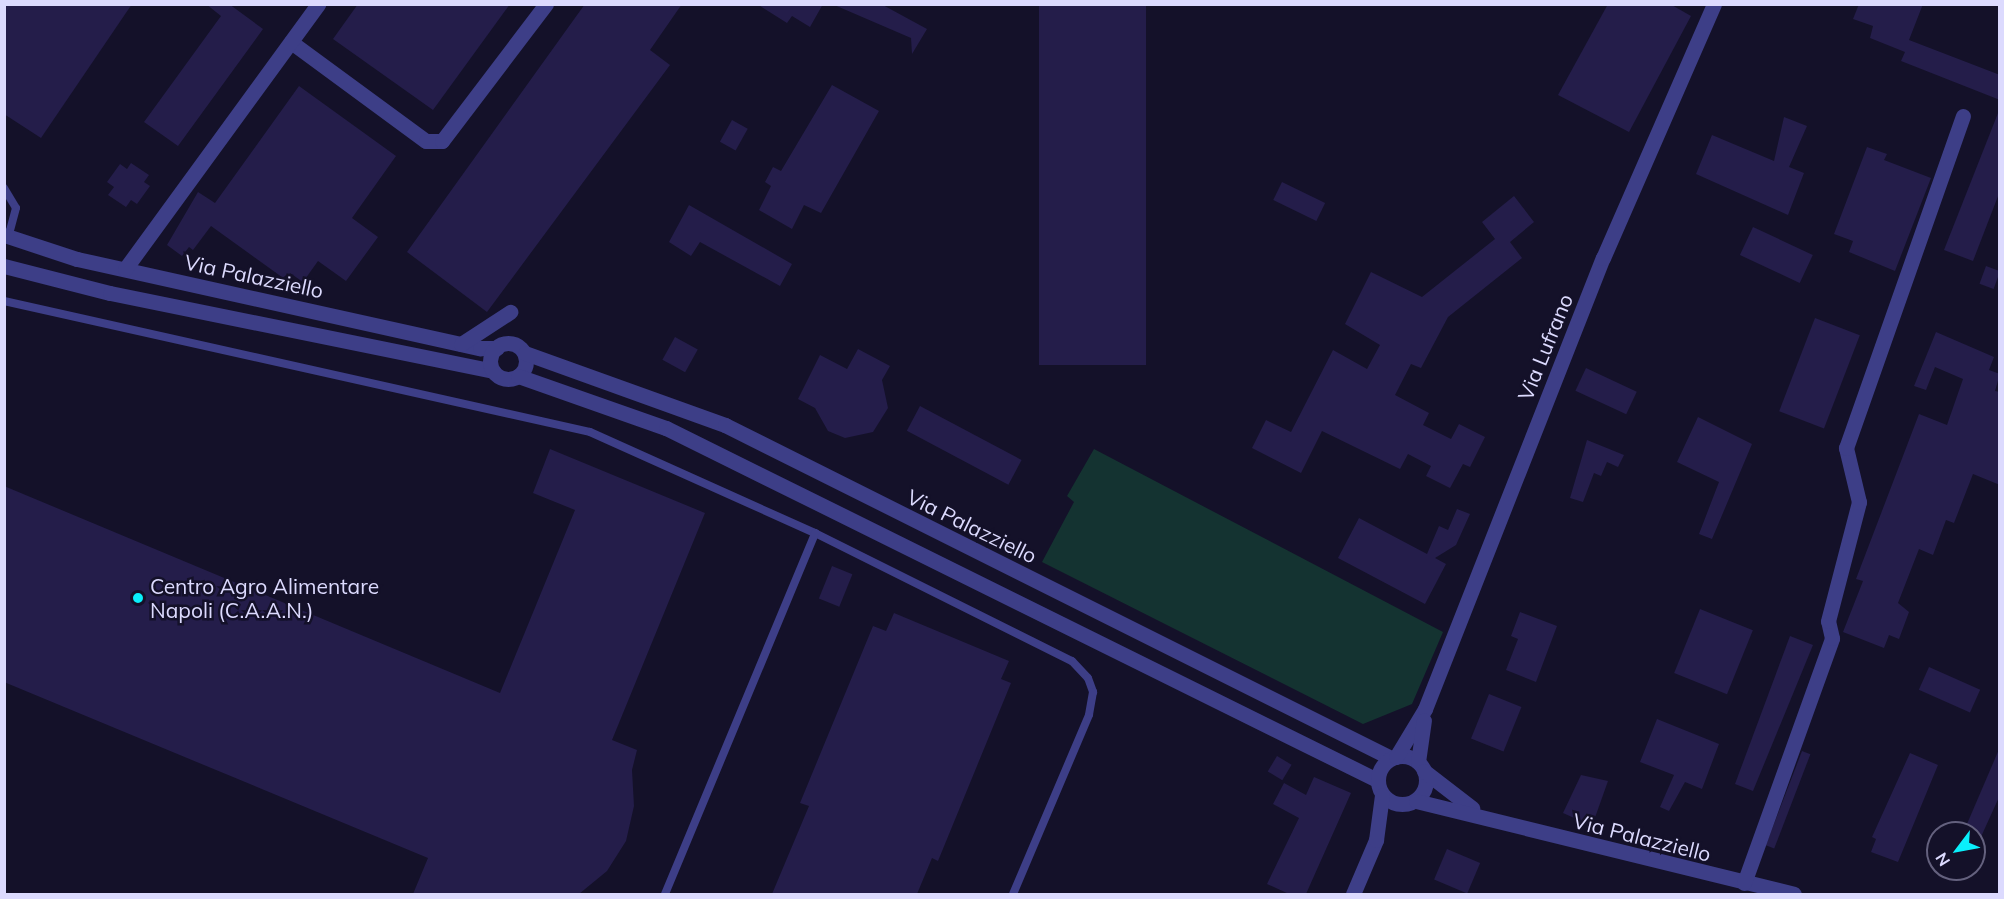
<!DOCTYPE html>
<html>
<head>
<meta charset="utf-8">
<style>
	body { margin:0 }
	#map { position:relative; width:2004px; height:899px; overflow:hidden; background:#141129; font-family:Mulish,sans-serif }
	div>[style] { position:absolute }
	.green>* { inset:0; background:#143331 }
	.building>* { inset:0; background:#241d4a; transform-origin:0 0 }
	.service>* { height:8px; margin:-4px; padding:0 4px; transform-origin:4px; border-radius:4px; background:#3d3e87 }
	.minor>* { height:15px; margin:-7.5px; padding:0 7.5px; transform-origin:7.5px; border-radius:7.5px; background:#3d3e87 }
	.minor>.ring { margin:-7.5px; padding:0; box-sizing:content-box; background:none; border:15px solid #3d3e87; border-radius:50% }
	.dots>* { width:16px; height:16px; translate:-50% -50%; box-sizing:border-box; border:3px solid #141129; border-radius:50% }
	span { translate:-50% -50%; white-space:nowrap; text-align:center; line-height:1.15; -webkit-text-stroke:5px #141129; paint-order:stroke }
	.street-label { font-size:21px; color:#dcdafe }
	.poi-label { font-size:21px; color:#dcdafe }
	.left { translate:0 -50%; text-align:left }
	.frame { position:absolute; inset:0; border:6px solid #dcdafe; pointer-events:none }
	.north { position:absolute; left:1926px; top:821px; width:60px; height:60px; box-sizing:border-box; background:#141129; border:2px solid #64617e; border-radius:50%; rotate:238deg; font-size:16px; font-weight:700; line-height:24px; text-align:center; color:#dcdafe }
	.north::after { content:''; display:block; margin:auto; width:21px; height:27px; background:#0aeffb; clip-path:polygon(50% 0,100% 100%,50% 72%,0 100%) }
</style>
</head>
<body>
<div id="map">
	<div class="green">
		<div style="clip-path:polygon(1094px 449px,1443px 632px,1412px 704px,1363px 724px,1042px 562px,1074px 502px,1067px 496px)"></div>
	</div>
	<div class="building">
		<div style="clip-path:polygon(4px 4px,132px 4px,41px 138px,4px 114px)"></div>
		<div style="clip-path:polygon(206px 4px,229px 4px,263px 29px,178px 146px,144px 122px,221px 16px)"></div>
		<div style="clip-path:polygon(358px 4px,510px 4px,433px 110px,333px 39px)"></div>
		<div style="clip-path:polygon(585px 4px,682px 4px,650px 50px,670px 65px,487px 312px,407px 252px)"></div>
		<div style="clip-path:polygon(757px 4px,823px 4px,810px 27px,792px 16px,787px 23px)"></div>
		<div style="clip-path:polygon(832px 4px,881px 4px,927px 29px,912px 54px,911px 38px)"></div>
		<div style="left:1039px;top:4px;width:107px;height:361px"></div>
		<div style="clip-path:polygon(1608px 4px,1670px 4px,1691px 16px,1629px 132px,1558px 95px)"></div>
		<div style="clip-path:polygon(1859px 4px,1923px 4px,1909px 40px,2000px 75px,2000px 100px,1901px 61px,1905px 52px,1870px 38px,1873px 26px,1853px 19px)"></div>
		<div style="clip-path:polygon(832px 85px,879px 111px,821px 213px,804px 205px,792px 229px,759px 210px,771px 186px,765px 182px,773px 167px,781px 171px)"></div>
		<div style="clip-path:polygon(299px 86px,396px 156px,352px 218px,378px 237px,346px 281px,318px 261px,303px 282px,290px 273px,286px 280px,211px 226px,193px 250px,189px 247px,182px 256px,167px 245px,198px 192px,215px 203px)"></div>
		<div style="clip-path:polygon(2000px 108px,2000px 191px,1973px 261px,1944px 250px)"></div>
		<div style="clip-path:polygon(1784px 117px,1807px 126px,1789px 167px,1804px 173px,1788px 215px,1696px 174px,1712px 135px,1774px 161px)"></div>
		<div style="left:732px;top:120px;width:18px;height:25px;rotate:29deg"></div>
		<div style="clip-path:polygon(1867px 147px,1887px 154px,1884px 160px,1931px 178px,1895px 271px,1849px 252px,1853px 241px,1834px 234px)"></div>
		<div style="clip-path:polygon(131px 163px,149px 175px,144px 182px,150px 186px,137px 204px,131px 200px,126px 207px,108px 195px,114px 187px,107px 182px,120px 164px,127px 169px)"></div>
		<div style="left:1282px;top:182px;width:48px;height:20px;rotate:26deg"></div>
		<div style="clip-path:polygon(1514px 196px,1534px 222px,1510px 242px,1522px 258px,1448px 317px,1421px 368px,1411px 364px,1395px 395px,1429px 413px,1423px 425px,1451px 439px,1459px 424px,1485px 437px,1470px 467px,1463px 464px,1450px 488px,1426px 476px,1431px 466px,1408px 454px,1400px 469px,1322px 431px,1301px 473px,1252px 448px,1266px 420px,1291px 432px,1333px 350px,1367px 369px,1380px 345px,1345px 324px,1371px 272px,1422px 297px,1495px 239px,1482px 222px)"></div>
		<div style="clip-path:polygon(689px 205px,792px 264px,780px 286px,700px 242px,691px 256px,669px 242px)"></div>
		<div style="left:1753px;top:227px;width:66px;height:31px;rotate:25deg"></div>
		<div style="left:1986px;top:266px;width:15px;height:19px;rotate:20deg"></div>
		<div style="left:1815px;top:318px;width:48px;height:100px;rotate:21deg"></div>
		<div style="clip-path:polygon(1936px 332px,1994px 357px,1989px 370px,2000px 374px,1995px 391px,2000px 392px,2000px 485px,1973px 474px,1954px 523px,1946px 520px,1933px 555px,1919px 549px,1898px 603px,1909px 612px,1899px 639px,1889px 635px,1884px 648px,1843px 632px,1863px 581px,1856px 579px,1919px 414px,1947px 425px,1963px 379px,1935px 367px,1926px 390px,1914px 386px)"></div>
		<div style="left:675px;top:337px;width:26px;height:26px;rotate:29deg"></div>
		<div style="clip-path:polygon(858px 349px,890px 366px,882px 380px,888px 408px,873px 432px,845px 438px,828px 431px,815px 408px,798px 399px,820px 355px,847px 369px)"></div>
		<div style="left:1586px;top:368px;width:56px;height:25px;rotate:25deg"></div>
		<div style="left:920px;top:406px;width:115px;height:28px;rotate:28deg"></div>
		<div style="clip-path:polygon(1698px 417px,1752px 444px,1712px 539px,1699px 534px,1719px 482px,1677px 462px)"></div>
		<div style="clip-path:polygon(1587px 440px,1624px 455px,1618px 467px,1607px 462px,1601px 476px,1594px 473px,1583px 502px,1570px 498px)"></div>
		<div style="clip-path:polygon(550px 449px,705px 513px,612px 740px,637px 750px,632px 770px,634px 806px,626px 841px,607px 871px,579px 894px,413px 894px,428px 858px,4px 682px,4px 486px,500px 693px,575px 510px,533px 493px)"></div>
		<div style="clip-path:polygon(1457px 509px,1470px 514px,1456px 545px,1435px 558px,1446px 564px,1425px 604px,1338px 558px,1359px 518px,1427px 554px,1439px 526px,1448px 530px)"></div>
		<div style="left:832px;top:566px;width:22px;height:35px;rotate:22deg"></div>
		<div style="left:1700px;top:609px;width:57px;height:69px;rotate:22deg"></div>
		<div style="clip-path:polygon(1520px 612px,1557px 626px,1536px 682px,1506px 670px,1518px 639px,1511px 636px)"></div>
		<div style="clip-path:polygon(894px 613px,1009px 661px,1001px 679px,1011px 683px,938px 861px,932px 858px,917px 894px,772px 894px,809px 806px,800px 803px,873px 626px,886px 631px)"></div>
		<div style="clip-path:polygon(1790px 636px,1813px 645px,1753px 791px,1735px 784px)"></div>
		<div style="left:1929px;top:667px;width:56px;height:25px;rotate:24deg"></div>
		<div style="left:1489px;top:694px;width:35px;height:48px;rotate:22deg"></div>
		<div style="clip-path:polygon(1657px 719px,1719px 744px,1702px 789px,1685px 782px,1669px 811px,1660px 807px,1674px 775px,1640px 762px)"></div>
		<div style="clip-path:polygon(2000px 747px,2000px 795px,1980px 839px,1964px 831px)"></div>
		<div style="left:1802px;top:751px;width:9px;height:101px;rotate:21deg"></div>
		<div style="clip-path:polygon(1910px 753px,1938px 765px,1898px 862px,1871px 852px,1876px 839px,1872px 837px)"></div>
		<div style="left:1277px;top:756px;width:17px;height:18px;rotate:31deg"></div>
		<div style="clip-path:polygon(1581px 775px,1608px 781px,1592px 826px,1563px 813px)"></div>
		<div style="clip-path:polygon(1314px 777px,1351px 793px,1306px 894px,1289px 894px,1267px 884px,1299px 818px,1273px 804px,1284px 783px,1306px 795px)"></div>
		<div style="left:1447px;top:849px;width:36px;height:33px;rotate:23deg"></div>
	</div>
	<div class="service">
		<div style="left:4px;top:188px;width:23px;rotate:59deg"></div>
		<div style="left:16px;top:208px;width:30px;rotate:105deg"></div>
		<div style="left:4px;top:301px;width:600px;rotate:12.6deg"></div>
		<div style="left:590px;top:432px;width:247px;rotate:24.2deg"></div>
		<div style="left:815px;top:533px;width:287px;rotate:26.5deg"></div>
		<div style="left:1072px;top:661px;width:23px;rotate:47deg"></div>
		<div style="left:1088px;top:678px;width:15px;rotate:70deg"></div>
		<div style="left:1093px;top:692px;width:23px;rotate:100deg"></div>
		<div style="left:1089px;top:715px;width:194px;rotate:113deg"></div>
		<div style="left:665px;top:894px;width:391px;rotate:-67.4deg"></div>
	</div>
	<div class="minor">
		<div style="left:291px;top:42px;width:167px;rotate:36.3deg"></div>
		<div style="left:426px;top:141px;width:16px"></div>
		<div style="left:442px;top:141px;width:172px;rotate:-52.8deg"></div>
		<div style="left:4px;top:235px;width:77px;rotate:18.2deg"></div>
		<div style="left:77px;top:259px;width:413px;rotate:12.5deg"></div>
		<div style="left:480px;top:348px;width:17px"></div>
		<div style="left:4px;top:266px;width:109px;rotate:14.3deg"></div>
		<div style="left:110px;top:293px;width:391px;rotate:11.5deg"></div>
		<div style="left:125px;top:269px;width:328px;rotate:-53.9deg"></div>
		<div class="ring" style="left:490px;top:343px;width:21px;height:21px"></div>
		<div style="left:461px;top:344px;width:59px;rotate:-33.1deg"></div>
		<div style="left:525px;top:353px;width:213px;rotate:19.8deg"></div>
		<div style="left:725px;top:425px;width:745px;rotate:26.57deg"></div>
		<div style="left:518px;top:376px;width:157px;rotate:19.4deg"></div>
		<div style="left:666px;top:428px;width:793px;rotate:26.34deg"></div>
		<div class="ring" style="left:1378px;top:756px;width:33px;height:33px"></div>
		<div style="left:1396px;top:757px;width:56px;rotate:-58.9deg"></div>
		<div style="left:1425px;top:709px;width:485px;rotate:-68.5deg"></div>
		<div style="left:1603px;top:258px;width:277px;rotate:-66.4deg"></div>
		<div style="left:1418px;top:762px;width:42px;rotate:-81.9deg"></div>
		<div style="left:1424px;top:771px;width:61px;rotate:37.6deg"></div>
		<div style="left:1416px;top:801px;width:389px;rotate:13.8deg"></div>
		<div style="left:1744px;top:883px;width:260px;rotate:-70.2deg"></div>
		<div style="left:1832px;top:638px;width:17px;rotate:-103deg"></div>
		<div style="left:1828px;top:621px;width:123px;rotate:-75.4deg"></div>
		<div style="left:1859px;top:502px;width:56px;rotate:-103.5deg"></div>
		<div style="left:1846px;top:448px;width:352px;rotate:-70.6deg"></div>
		<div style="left:1353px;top:894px;width:59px;rotate:-66.9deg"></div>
		<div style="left:1376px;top:840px;width:45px;rotate:-82.4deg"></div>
	</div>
	<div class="dots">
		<div style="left:138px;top:598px;background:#0aeffb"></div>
	</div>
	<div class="street-label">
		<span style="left:254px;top:276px;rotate:12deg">Via Palazziello</span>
		<span style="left:1545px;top:347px;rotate:-68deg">Via Lufrano</span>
		<span style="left:972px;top:526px;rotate:26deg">Via Palazziello</span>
		<span style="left:1642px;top:837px;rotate:14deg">Via Palazziello</span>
	</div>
	<div class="poi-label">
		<span class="left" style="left:150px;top:598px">Centro Agro Alimentare<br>Napoli (C.A.A.N.)</span>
	</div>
	<div class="frame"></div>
	<div class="north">N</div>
</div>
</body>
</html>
